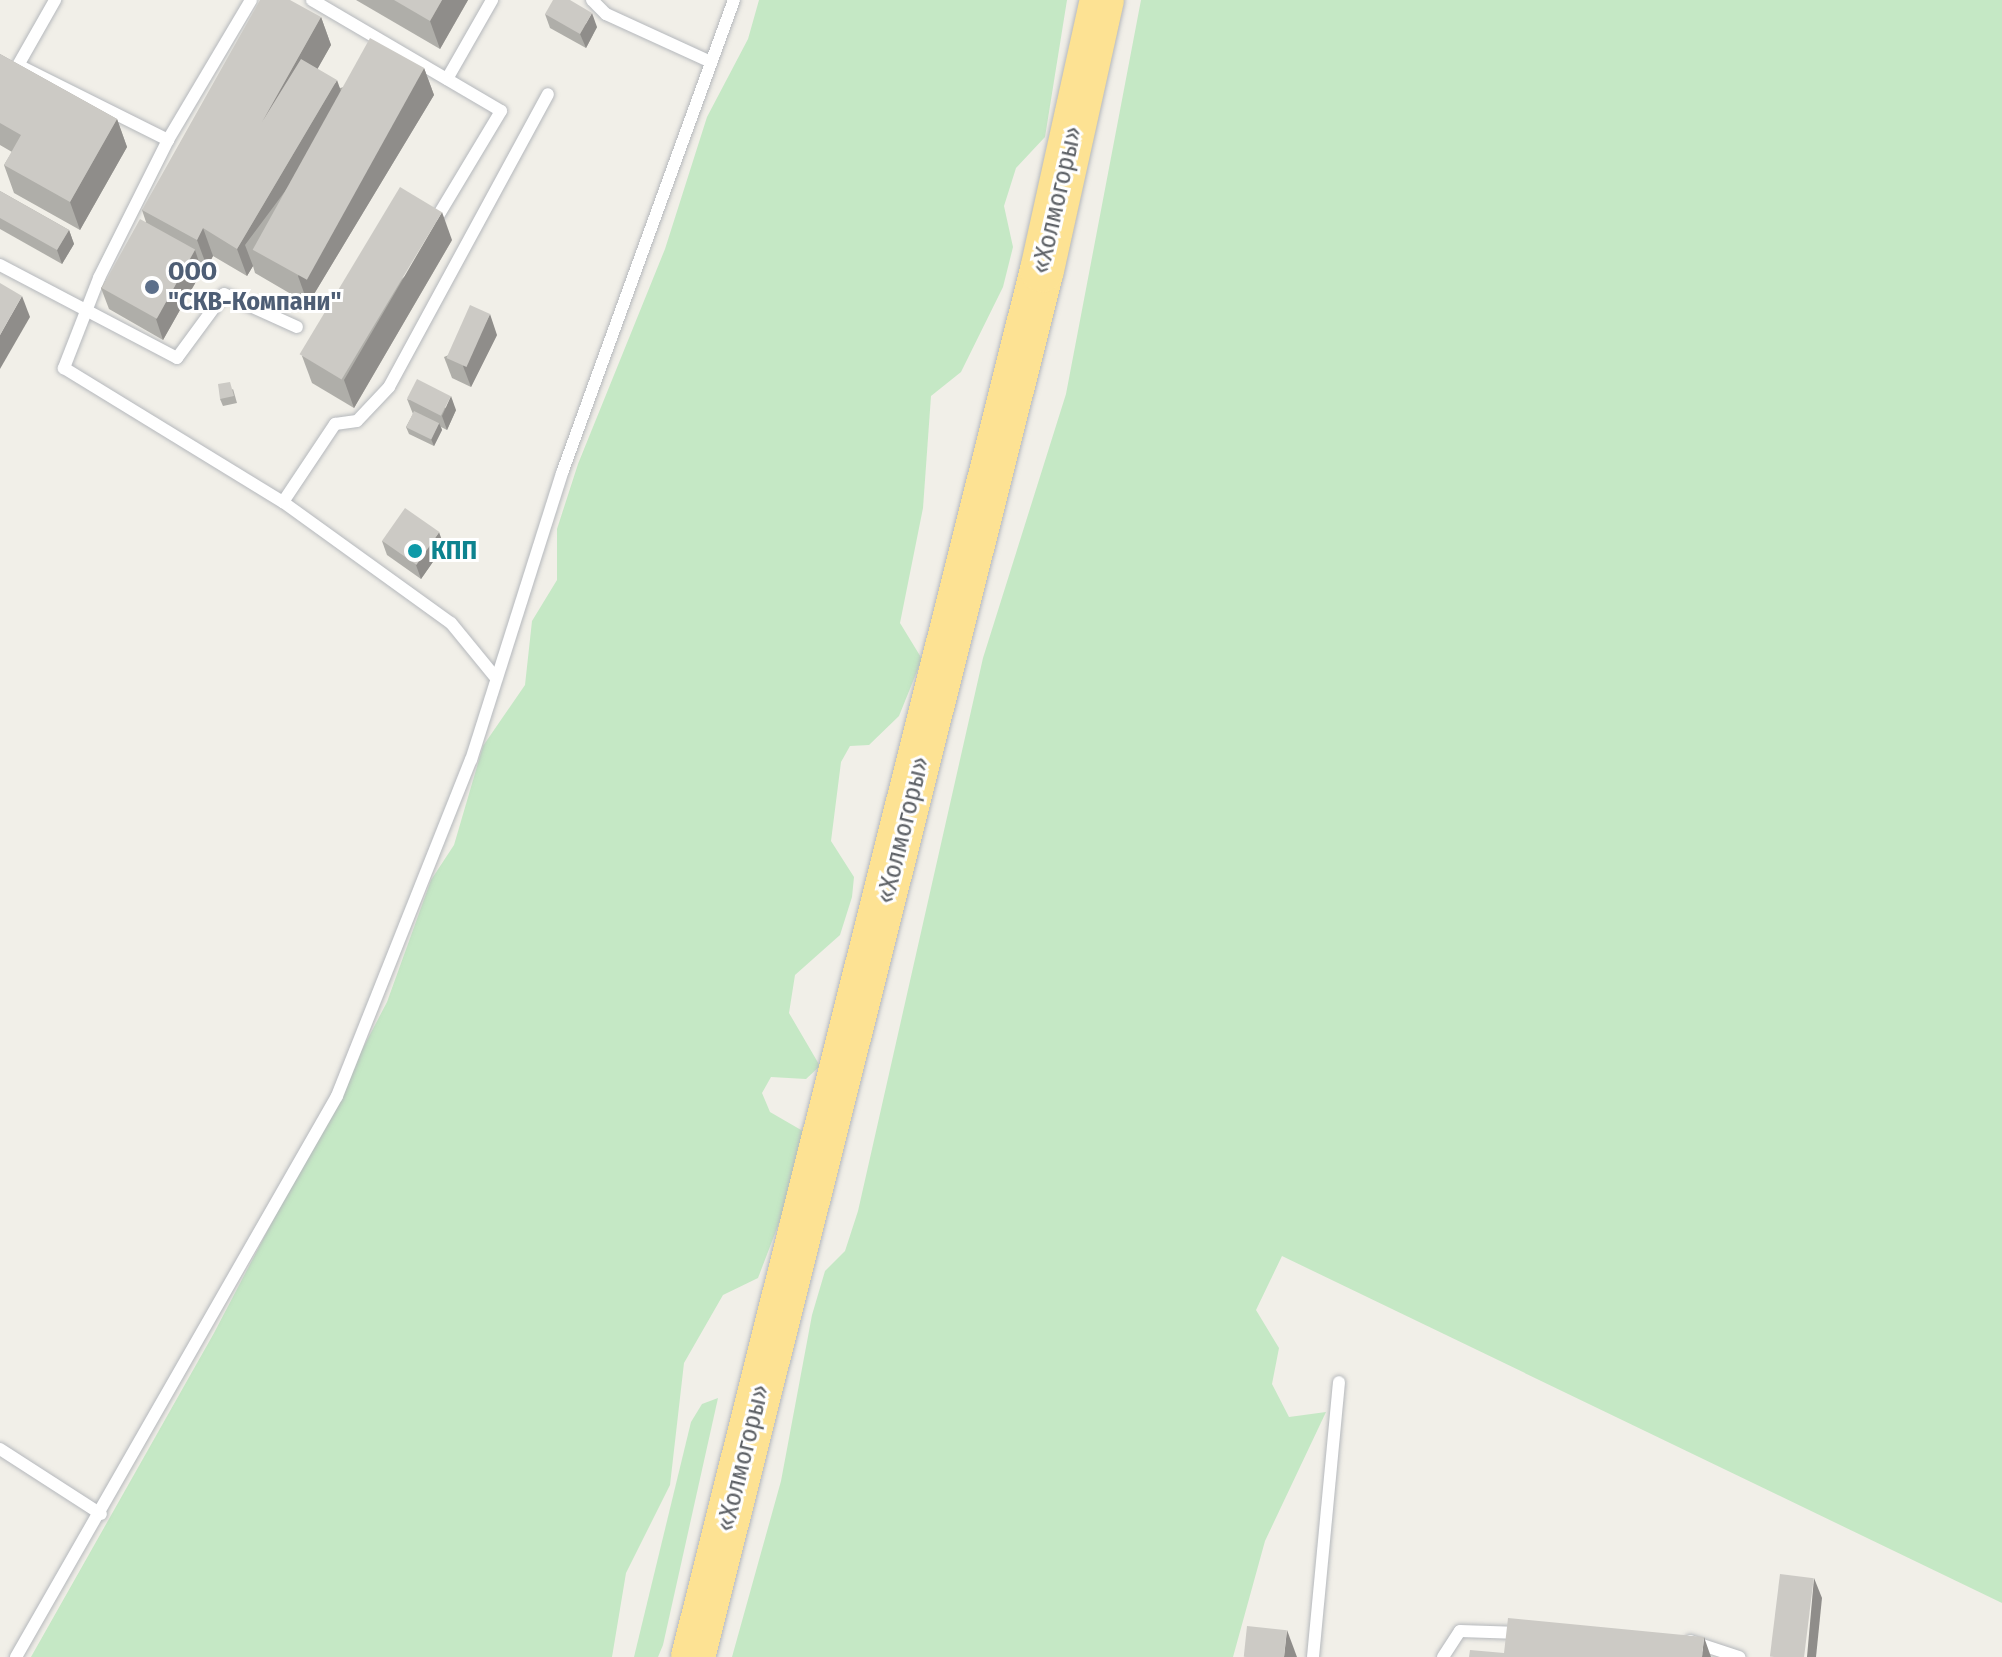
<!DOCTYPE html>
<html>
<head>
<meta charset="utf-8">
<style>
	body { margin:0 }
	#map { position:relative; width:2002px; height:1657px; overflow:hidden; background:#f1efe8; font-family:"Fira Sans Condensed",sans-serif }
	div>[style] { position:absolute }
	.green>* { inset:0; background:#c5e8c5 }
	.roads { filter:drop-shadow(0 0 2px #b5b8bc) drop-shadow(0 0 2px #b5b8bc) }
	.lane>* { height:12px; margin:-6px; padding:0 6px; transform-origin:6px; border-radius:6px; background:#fff }
	.highway>* { height:44px; margin:-22px; padding:0 22px; transform-origin:22px; border-radius:22px; background:#fde293 }
	.wall>* { inset:0; background:#afaea9 }
	.shaded-wall>* { inset:0; background:#8f8d8a }
	.building>* { inset:0; background:#cccac5; transform-origin:0 0 }
	.dots>* { width:22px; height:22px; translate:-50% -50%; box-sizing:border-box; border:4px solid #fff; border-radius:50% }
	span { translate:-50% -50%; white-space:nowrap; text-align:center; line-height:1.15; -webkit-text-stroke:6px #fff; paint-order:stroke }
	.street-label { font-size:26px; color:#5f6368 }
	.service-label { font-size:26px; color:#4e5e75; font-weight:700 }
	.left { translate:0 -50%; text-align:left }
	.culture-label { font-size:26px; color:#0d838f; font-weight:700 }
</style>
</head>
<body>
<div id="map">
	<div class="green">
		<div style="clip-path:polygon(759px 0,1067px 0,1045px 137px,1016px 168px,1004px 206px,1013px 247px,1003px 287px,961px 372px,931px 396px,923px 508px,900px 623px,922px 659px,899px 716px,869px 745px,850px 746px,841px 762px,831px 841px,854px 877px,852px 897px,840px 935px,795px 975px,789px 1013px,820px 1066px,806px 1079px,771px 1077px,762px 1093px,770px 1112px,808px 1134px,797px 1176px,758px 1278px,723px 1295px,684px 1363px,670px 1485px,626px 1573px,612px 1657px,31px 1657px,214px 1333px,387px 1002px,431px 880px,454px 845px,483px 746px,525px 685px,532px 621px,557px 580px,557px 529px,578px 464px,665px 249px,707px 117px,748px 39px)"></div>
		<div style="clip-path:polygon(1141px 0,2002px 0,2002px 1603px,1282px 1256px,1256px 1310px,1279px 1348px,1272px 1384px,1289px 1417px,1326px 1412px,1265px 1541px,1233px 1657px,732px 1657px,781px 1481px,812px 1315px,825px 1271px,845px 1251px,858px 1211px,983px 658px,1066px 394px)"></div>
		<div style="clip-path:polygon(718px 1398px,663px 1645px,658px 1657px,634px 1657px,691px 1422px,702px 1404px)"></div>
	</div>
	<div class="roads">
		<div class="lane">
			<div style="left:251px;top:0;width:163px;rotate:120.7deg"></div>
			<div style="left:168px;top:140px;width:154px;rotate:116.6deg"></div>
			<div style="left:99px;top:278px;width:97px;rotate:111.3deg"></div>
			<div style="left:64px;top:368px;width:257px;rotate:31.5deg"></div>
			<div style="left:283px;top:502px;width:207px;rotate:35.8deg"></div>
			<div style="left:451px;top:623px;width:71px;rotate:50.7deg"></div>
			<div style="left:312px;top:0;width:219px;rotate:30.4deg"></div>
			<div style="left:501px;top:111px;width:122px;rotate:121deg"></div>
			<div style="left:592px;top:0;width:20px;rotate:45deg"></div>
			<div style="left:606px;top:14px;width:115px;rotate:24.6deg"></div>
			<div style="left:18px;top:65px;width:168px;rotate:26.6deg"></div>
			<div style="left:447px;top:79px;width:91px;rotate:-60.3deg"></div>
			<div style="left:0;top:97px;width:112px;rotate:-60.4deg"></div>
			<div style="left:0;top:265px;width:200px;rotate:27.7deg"></div>
			<div style="left:177px;top:358px;width:79px;rotate:-53.7deg"></div>
			<div style="left:224px;top:294px;width:80px;rotate:24.3deg"></div>
			<div style="left:283px;top:502px;width:94px;rotate:-56.3deg"></div>
			<div style="left:335px;top:424px;width:22px;rotate:-8deg"></div>
			<div style="left:357px;top:421px;width:47px;rotate:-46.7deg"></div>
			<div style="left:389px;top:387px;width:333px;rotate:-61.5deg"></div>
			<div style="left:0;top:1449px;width:120px;rotate:32.8deg"></div>
			<div style="left:1690px;top:1641px;width:52px;rotate:18.1deg"></div>
			<div style="left:16px;top:1657px;width:646px;rotate:-60.22deg"></div>
			<div style="left:337px;top:1096px;width:362px;rotate:-68.3deg"></div>
			<div style="left:471px;top:760px;width:301px;rotate:-72.4deg"></div>
			<div style="left:562px;top:473px;width:503px;rotate:-70.02deg"></div>
			<div style="left:1313px;top:1657px;width:276px;rotate:-84.6deg"></div>
			<div style="left:1443px;top:1657px;width:31px;rotate:-57deg"></div>
			<div style="left:1460px;top:1631px;width:60px;rotate:1.9deg"></div>
		</div>
		<div class="highway">
			<div style="left:693px;top:1657px;width:1430px;rotate:-75.88deg"></div>
			<div style="left:1042px;top:270px;width:277px;rotate:-77.5deg"></div>
		</div>
	</div>
	<div class="wall">
		<div style="clip-path:polygon(356px 0,468px 0,440px 49px)"></div>
		<div style="clip-path:polygon(545px 14px,597px 27px,586px 48px,550px 28px)"></div>
		<div style="clip-path:polygon(321px 17px,331px 45px,317px 69px,340px 88px,424px 68px,434px 95px,308px 304px,255px 273px,253px 266px,247px 276px,213px 256px,207px 267px,200px 263px,202px 271px,163px 340px,109px 309px,101px 288px,146px 222px,142px 210px)"></div>
		<div style="clip-path:polygon(0 54px,117px 119px,127px 147px,80px 230px,14px 193px,4px 165px,12px 152px,0 145px)"></div>
		<div style="clip-path:polygon(0 191px,69px 230px,74px 244px,62px 264px,0 229px)"></div>
		<div style="clip-path:polygon(452px 240px,354px 408px,312px 383px,302px 356px)"></div>
		<div style="clip-path:polygon(497px 335px,471px 387px,452px 378px,444px 357px)"></div>
		<div style="clip-path:polygon(233px 389px,237px 403px,223px 406px,220px 399px)"></div>
		<div style="clip-path:polygon(407px 399px,456px 410px,447px 430px,441px 427px,442px 430px,434px 446px,409px 434px,406px 427px,413px 414px)"></div>
		<div style="clip-path:polygon(382px 541px,444px 546px,421px 579px,387px 555px)"></div>
	</div>
	<div class="shaded-wall">
		<div style="clip-path:polygon(442px 0,468px 0,440px 49px,430px 21px)"></div>
		<div style="clip-path:polygon(592px 13px,597px 27px,586px 48px,580px 34px)"></div>
		<div style="clip-path:polygon(321px 17px,331px 45px,272px 150px,262px 122px)"></div>
		<div style="clip-path:polygon(424px 68px,434px 95px,308px 304px,298px 276px)"></div>
		<div style="clip-path:polygon(337px 80px,347px 108px,245px 245px,253px 266px,247px 276px,237px 249px)"></div>
		<div style="clip-path:polygon(117px 119px,127px 147px,80px 230px,70px 202px)"></div>
		<div style="clip-path:polygon(442px 212px,452px 240px,354px 408px,344px 380px)"></div>
		<div style="clip-path:polygon(203px 228px,213px 256px,207px 267px,197px 240px)"></div>
		<div style="clip-path:polygon(69px 230px,74px 244px,62px 264px,57px 250px)"></div>
		<div style="clip-path:polygon(195px 250px,202px 271px,163px 340px,156px 319px)"></div>
		<div style="clip-path:polygon(22px 296px,30px 317px,0 369px,0 335px)"></div>
		<div style="clip-path:polygon(490px 314px,497px 335px,471px 387px,463px 366px)"></div>
		<div style="clip-path:polygon(451px 396px,456px 410px,447px 430px,442px 416px)"></div>
		<div style="clip-path:polygon(439px 423px,442px 430px,434px 446px,431px 439px)"></div>
		<div style="clip-path:polygon(439px 532px,444px 546px,421px 579px,416px 565px)"></div>
		<div style="clip-path:polygon(1814px 1578px,1822px 1598px,1816px 1657px,1807px 1657px)"></div>
		<div style="clip-path:polygon(1287px 1630px,1297px 1657px,1284px 1657px)"></div>
		<div style="clip-path:polygon(1704px 1637px,1711px 1657px,1702px 1657px)"></div>
	</div>
	<div class="building">
		<div style="clip-path:polygon(260px 0,290px 0,321px 17px,262px 122px,301px 59px,337px 80px,237px 249px,203px 228px,197px 240px,142px 210px)"></div>
		<div style="clip-path:polygon(394px 0,442px 0,430px 21px)"></div>
		<div style="clip-path:polygon(553px 0,570px 0,592px 13px,580px 34px,545px 14px)"></div>
		<div style="left:370px;top:38px;width:62px;height:242px;rotate:29deg"></div>
		<div style="clip-path:polygon(0 54px,117px 119px,70px 202px,4px 165px,21px 135px,0 123px)"></div>
		<div style="left:400px;top:187px;width:49px;height:195px;rotate:31deg"></div>
		<div style="clip-path:polygon(0 191px,69px 230px,57px 250px,0 218px)"></div>
		<div style="left:140px;top:219px;width:63px;height:79px;rotate:29deg"></div>
		<div style="clip-path:polygon(0 283px,22px 296px,0 335px)"></div>
		<div style="left:470px;top:305px;width:22px;height:58px;rotate:24deg"></div>
		<div style="left:417px;top:379px;width:38px;height:22px;rotate:27deg"></div>
		<div style="clip-path:polygon(230px 382px,234px 396px,220px 399px,218px 384px)"></div>
		<div style="left:414px;top:411px;width:28px;height:18px;rotate:26deg"></div>
		<div style="left:405px;top:508px;width:42px;height:40px;rotate:35deg"></div>
		<div style="left:1780px;top:1574px;width:34px;height:83px;rotate:7deg"></div>
		<div style="clip-path:polygon(1508px 1618px,1704px 1637px,1702px 1657px,1469px 1657px,1470px 1650px,1504px 1653px)"></div>
		<div style="left:1247px;top:1626px;width:40px;height:31px;rotate:6deg"></div>
	</div>
	<div class="dots">
		<div style="left:152px;top:287px;background:#5c6f8a"></div>
		<div style="left:415px;top:551px;background:#0f9aa8"></div>
	</div>
	<div class="street-label">
		<span style="left:1057px;top:200px;rotate:-77deg">«Холмогоры»</span>
		<span style="left:903px;top:830px;rotate:-76deg">«Холмогоры»</span>
		<span style="left:743px;top:1458px;rotate:-76deg">«Холмогоры»</span>
	</div>
	<div class="service-label">
		<span class="left" style="left:168px;top:287px">ООО<br>"СКВ-Компани"</span>
	</div>
	<div class="culture-label">
		<span class="left" style="left:431px;top:551px">КПП</span>
	</div>
</div>
</body>
</html>
